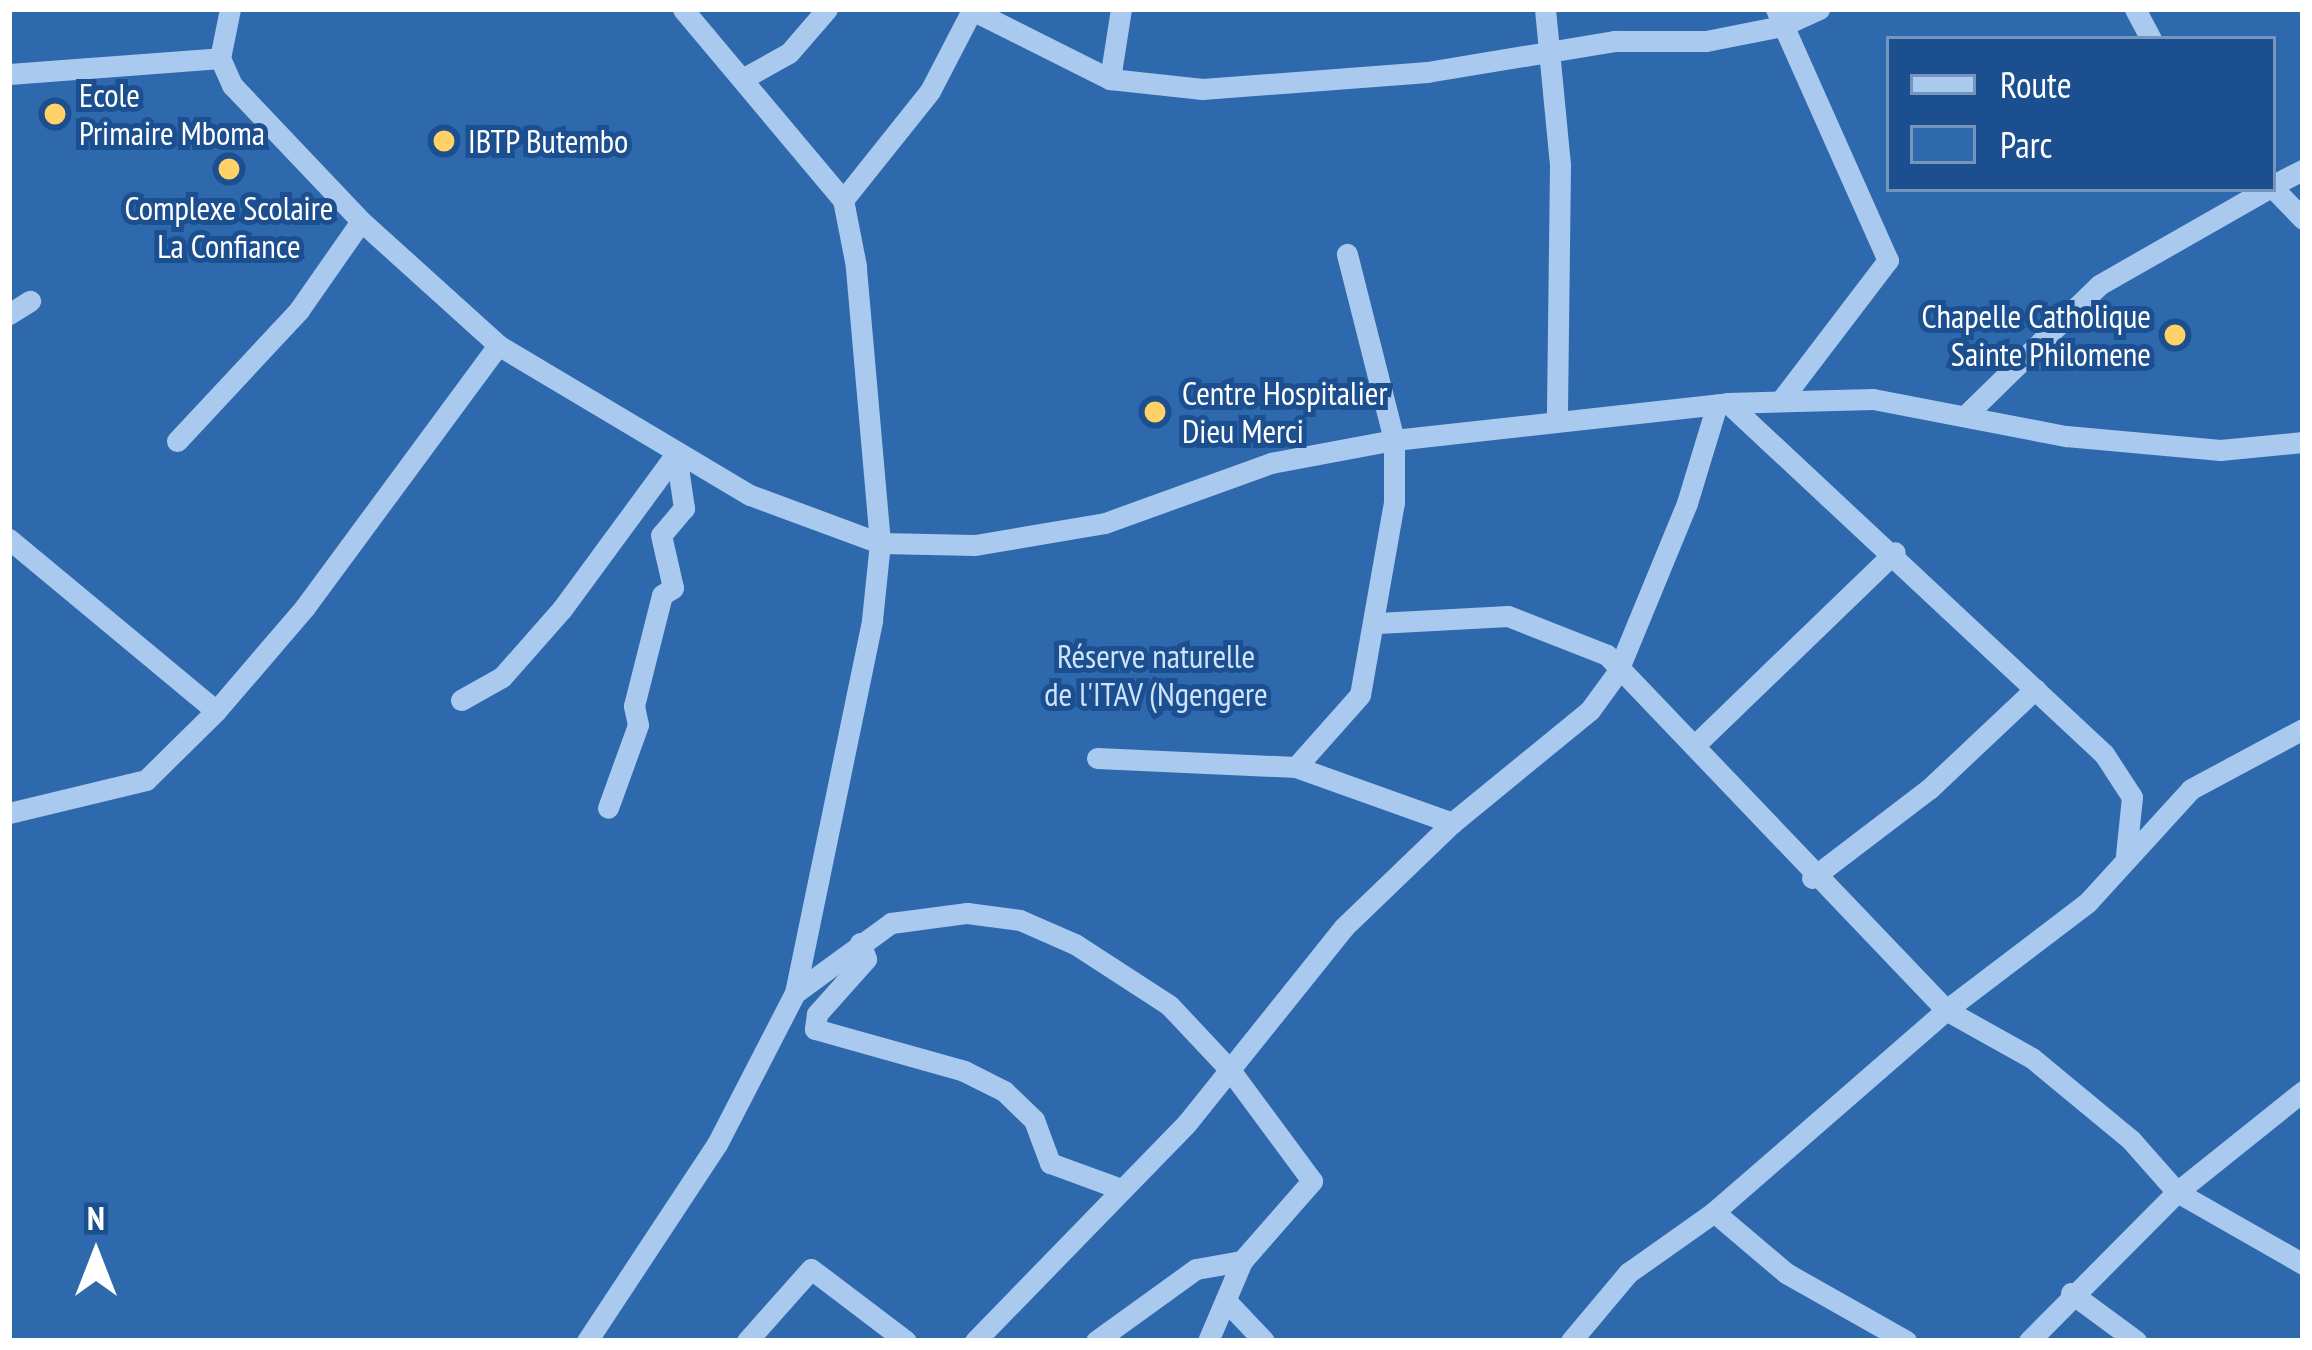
<!DOCTYPE html>
<html>
<head>
<meta charset="utf-8">
<style>
	body { margin:0 }
	#map { position:relative; width:2312px; height:1350px; overflow:hidden; background:#1b4f8f; font-family:"PT Sans Narrow",sans-serif }
	div>[style] { position:absolute }
	.green>* { inset:0; background:#2e69ad }
	.minor>* { height:21px; margin:-10.5px; padding:0 10.5px; transform-origin:10.5px; border-radius:10.5px; background:#a9c9ee }
	.dots>* { width:33px; height:33px; translate:-50% -50%; box-sizing:border-box; border:6px solid #1b4f8f; border-radius:50% }
	span { translate:-50% -50%; white-space:nowrap; text-align:center; line-height:1.15; -webkit-text-stroke:10px #1b4f8f; paint-order:stroke }
	.poi-label { font-size:33px; color:#fff }
	.left { translate:0 -50%; text-align:left }
	.right { translate:-100% -50%; text-align:right }
	.park-label { font-size:33px; color:#cfe3fa }
	.frame { position:absolute; inset:0; border:12px solid #fff; pointer-events:none }
	.legend { position:absolute; left:1886px; top:36px; width:390px; height:156px; box-sizing:border-box; background:#1b4f8f; border:3px solid #7695bc; margin:0; padding:15px 21px; list-style:none; font-size:36px; color:#fff }
	.legend li { display:flex; align-items:center; gap:24px; height:60px }
	.legend b { width:60px; border:3px solid #7695bc }
	.north { position:absolute; left:36px; top:1194px; width:120px; height:120px; -webkit-text-stroke:9px #1b4f8f; paint-order:stroke; rotate:0deg; font-size:33px; font-weight:700; line-height:48px; text-align:center; color:#fff }
	.north::after { content:''; display:block; margin:auto; width:42px; height:54px; background:#fff; clip-path:polygon(50% 0,100% 100%,50% 72%,0 100%) }
</style>
</head>
<body>
<div id="map">
	<div class="green">
		<div style="clip-path:polygon(evenodd,9px 9px,2303px 9px,2303px 1341px,9px 1341px,9px 9px,1889px 39px,2273px 39px,2273px 189px,1889px 189px,1889px 39px)"></div>
	</div>
	<div class="minor">
		<div style="left:230px;top:9px;width:50px;rotate:101.5deg"></div>
		<div style="left:220px;top:58px;width:30px;rotate:66deg"></div>
		<div style="left:232px;top:85px;width:187px;rotate:46.5deg"></div>
		<div style="left:361px;top:221px;width:185px;rotate:42.1deg"></div>
		<div style="left:498px;top:345px;width:293px;rotate:30.8deg"></div>
		<div style="left:750px;top:495px;width:139px;rotate:20.3deg"></div>
		<div style="left:880px;top:543px;width:95px;rotate:1.2deg"></div>
		<div style="left:975px;top:545px;width:132px;rotate:-9.6deg"></div>
		<div style="left:1105px;top:523px;width:177px;rotate:-19.9deg"></div>
		<div style="left:1271px;top:463px;width:125px;rotate:-10.6deg"></div>
		<div style="left:1394px;top:440px;width:336px;rotate:-6.3deg"></div>
		<div style="left:1728px;top:403px;width:145px;rotate:-1.6deg"></div>
		<div style="left:1873px;top:399px;width:197px;rotate:10.9deg"></div>
		<div style="left:2066px;top:436px;width:155px;rotate:5.2deg"></div>
		<div style="left:2220px;top:450px;width:83px;rotate:-5.5deg"></div>
		<div style="left:970px;top:9px;width:157px;rotate:26.6deg"></div>
		<div style="left:1110px;top:79px;width:93px;rotate:6.2deg"></div>
		<div style="left:1202px;top:89px;width:226px;rotate:-4.3deg"></div>
		<div style="left:1427px;top:72px;width:191px;rotate:-9.4deg"></div>
		<div style="left:1615px;top:41px;width:91px"></div>
		<div style="left:1706px;top:41px;width:77px;rotate:-11.2deg"></div>
		<div style="left:1782px;top:26px;width:41px;rotate:-24.7deg"></div>
		<div style="left:1545px;top:9px;width:157px;rotate:84.5deg"></div>
		<div style="left:1560px;top:165px;width:252px;rotate:90.7deg"></div>
		<div style="left:1776px;top:9px;width:275px;rotate:66deg"></div>
		<div style="left:1888px;top:260px;width:175px;rotate:127.3deg"></div>
		<div style="left:2135px;top:9px;width:34px;rotate:62deg"></div>
		<div style="left:9px;top:74px;width:212px;rotate:-4.3deg"></div>
		<div style="left:744px;top:78px;width:51px;rotate:-29.1deg"></div>
		<div style="left:789px;top:53px;width:58px;rotate:-49.2deg"></div>
		<div style="left:1110px;top:79px;width:71px;rotate:-81.1deg"></div>
		<div style="left:2273px;top:185px;width:34px;rotate:-27deg"></div>
		<div style="left:2273px;top:188px;width:43px;rotate:45.9deg"></div>
		<div style="left:843px;top:200px;width:139px;rotate:-51.4deg"></div>
		<div style="left:930px;top:91px;width:91px;rotate:-62.6deg"></div>
		<div style="left:9px;top:314px;width:25px;rotate:-32deg"></div>
		<div style="left:1728px;top:403px;width:514px;rotate:43.03deg"></div>
		<div style="left:2104px;top:754px;width:51px;rotate:56.9deg"></div>
		<div style="left:2132px;top:797px;width:58px;rotate:95.9deg"></div>
		<div style="left:1968px;top:413px;width:183px;rotate:-44.3deg"></div>
		<div style="left:2099px;top:285px;width:193px;rotate:-29.7deg"></div>
		<div style="left:177px;top:441px;width:179px;rotate:-47deg"></div>
		<div style="left:299px;top:310px;width:108px;rotate:-55.1deg"></div>
		<div style="left:9px;top:539px;width:269px;rotate:39.7deg"></div>
		<div style="left:216px;top:711px;width:137px;rotate:-49.4deg"></div>
		<div style="left:305px;top:607px;width:325px;rotate:-53.6deg"></div>
		<div style="left:1378px;top:623px;width:130px;rotate:-3.1deg"></div>
		<div style="left:1508px;top:616px;width:106px;rotate:21.5deg"></div>
		<div style="left:1607px;top:655px;width:491px;rotate:46.3deg"></div>
		<div style="left:1946px;top:1010px;width:98px;rotate:29.2deg"></div>
		<div style="left:2032px;top:1058px;width:129px;rotate:39.6deg"></div>
		<div style="left:2131px;top:1140px;width:69px;rotate:48.5deg"></div>
		<div style="left:2177px;top:1192px;width:145px;rotate:29.7deg"></div>
		<div style="left:461px;top:700px;width:47px;rotate:-29.3deg"></div>
		<div style="left:502px;top:677px;width:91px;rotate:-48.6deg"></div>
		<div style="left:562px;top:609px;width:192px;rotate:-53.7deg"></div>
		<div style="left:676px;top:454px;width:55px;rotate:81.6deg"></div>
		<div style="left:684px;top:508px;width:35px;rotate:130deg"></div>
		<div style="left:661px;top:535px;width:54px;rotate:77.2deg"></div>
		<div style="left:673px;top:588px;width:13px;rotate:148deg"></div>
		<div style="left:662px;top:595px;width:114px;rotate:104.2deg"></div>
		<div style="left:634px;top:706px;width:19px;rotate:78deg"></div>
		<div style="left:638px;top:725px;width:88px;rotate:109.9deg"></div>
		<div style="left:1694px;top:746px;width:279px;rotate:-44deg"></div>
		<div style="left:1097px;top:758px;width:199px;rotate:2.6deg"></div>
		<div style="left:1296px;top:767px;width:166px;rotate:19.7deg"></div>
		<div style="left:1296px;top:767px;width:96px;rotate:-48.4deg"></div>
		<div style="left:1360px;top:695px;width:195px;rotate:-80deg"></div>
		<div style="left:1394px;top:503px;width:63px;rotate:-90deg"></div>
		<div style="left:1394px;top:440px;width:192px;rotate:-104.2deg"></div>
		<div style="left:9px;top:813px;width:141px;rotate:-13.5deg"></div>
		<div style="left:146px;top:780px;width:98px;rotate:-44.6deg"></div>
		<div style="left:1812px;top:878px;width:147px;rotate:-37.3deg"></div>
		<div style="left:1929px;top:789px;width:146px;rotate:-43.3deg"></div>
		<div style="left:860px;top:943px;width:17px;rotate:69deg"></div>
		<div style="left:866px;top:959px;width:74px;rotate:131.7deg"></div>
		<div style="left:817px;top:1014px;width:15px;rotate:98deg"></div>
		<div style="left:815px;top:1029px;width:155px;rotate:15.7deg"></div>
		<div style="left:964px;top:1071px;width:45px;rotate:26.6deg"></div>
		<div style="left:1004px;top:1091px;width:42px;rotate:44deg"></div>
		<div style="left:1034px;top:1120px;width:46px;rotate:69.6deg"></div>
		<div style="left:1050px;top:1163px;width:76px;rotate:20.1deg"></div>
		<div style="left:795px;top:993px;width:119px;rotate:-36.1deg"></div>
		<div style="left:891px;top:923px;width:77px;rotate:-7.5deg"></div>
		<div style="left:967px;top:913px;width:53px;rotate:7.5deg"></div>
		<div style="left:1020px;top:920px;width:60px;rotate:23.6deg"></div>
		<div style="left:1075px;top:944px;width:112px;rotate:33deg"></div>
		<div style="left:1169px;top:1005px;width:89px;rotate:46.8deg"></div>
		<div style="left:1230px;top:1070px;width:138px;rotate:53.5deg"></div>
		<div style="left:1312px;top:1181px;width:106px;rotate:131.2deg"></div>
		<div style="left:1242px;top:1261px;width:87px;rotate:113deg"></div>
		<div style="left:1714px;top:1212px;width:94px;rotate:40.3deg"></div>
		<div style="left:1786px;top:1273px;width:138px;rotate:29.5deg"></div>
		<div style="left:2071px;top:1293px;width:81px;rotate:36.4deg"></div>
		<div style="left:1228px;top:1303px;width:52px;rotate:46.5deg"></div>
		<div style="left:587px;top:1341px;width:236px;rotate:-56.6deg"></div>
		<div style="left:717px;top:1144px;width:170px;rotate:-62.7deg"></div>
		<div style="left:795px;top:993px;width:381px;rotate:-78.3deg"></div>
		<div style="left:872px;top:620px;width:77px;rotate:-84.1deg"></div>
		<div style="left:880px;top:543px;width:278px;rotate:-95deg"></div>
		<div style="left:856px;top:266px;width:67px;rotate:-101.1deg"></div>
		<div style="left:843px;top:200px;width:249px;rotate:-130deg"></div>
		<div style="left:747px;top:1341px;width:96px;rotate:-48.4deg"></div>
		<div style="left:811px;top:1269px;width:119px;rotate:37.2deg"></div>
		<div style="left:975px;top:1341px;width:304px;rotate:-45.8deg"></div>
		<div style="left:1187px;top:1123px;width:251px;rotate:-51.3deg"></div>
		<div style="left:1344px;top:927px;width:150px;rotate:-43.9deg"></div>
		<div style="left:1452px;top:823px;width:178px;rotate:-39.3deg"></div>
		<div style="left:1590px;top:710px;width:46px;rotate:-53.9deg"></div>
		<div style="left:1617px;top:673px;width:184px;rotate:-67.6deg"></div>
		<div style="left:1687px;top:503px;width:103px;rotate:-73.1deg"></div>
		<div style="left:1096px;top:1341px;width:123px;rotate:-35.8deg"></div>
		<div style="left:1196px;top:1269px;width:47px;rotate:-9.9deg"></div>
		<div style="left:1571px;top:1341px;width:89px;rotate:-50deg"></div>
		<div style="left:1628px;top:1273px;width:105px;rotate:-35.3deg"></div>
		<div style="left:1714px;top:1212px;width:308px;rotate:-41deg"></div>
		<div style="left:1946px;top:1010px;width:177px;rotate:-37.2deg"></div>
		<div style="left:2087px;top:903px;width:154px;rotate:-47.6deg"></div>
		<div style="left:2191px;top:789px;width:127px;rotate:-28.2deg"></div>
		<div style="left:2029px;top:1341px;width:210px;rotate:-45.2deg"></div>
		<div style="left:2177px;top:1192px;width:161px;rotate:-38.7deg"></div>
	</div>
	<div class="dots">
		<div style="left:55px;top:114px;background:#ffd166"></div>
		<div style="left:444px;top:141px;background:#ffd166"></div>
		<div style="left:229px;top:169px;background:#ffd166"></div>
		<div style="left:2175px;top:335px;background:#ffd166"></div>
		<div style="left:1155px;top:412px;background:#ffd166"></div>
	</div>
	<div class="poi-label">
		<span class="left" style="left:79px;top:114px">Ecole<br>Primaire Mboma</span>
		<span class="left" style="left:468px;top:141px">IBTP Butembo</span>
		<span style="left:229px;top:227px">Complexe Scolaire<br>La Confiance</span>
		<span class="right" style="left:2151px;top:335px">Chapelle Catholique<br>Sainte Philomene</span>
		<span class="left" style="left:1182px;top:412px">Centre Hospitalier<br>Dieu Merci</span>
	</div>
	<div class="park-label">
		<span style="left:1156px;top:675px">Réserve naturelle<br>de l'ITAV (Ngengere</span>
	</div>
	<div class="frame"></div>
	<ul class="legend">
	<li><b style="height:15px;background:#a9c9ee"></b>Route</li>
	<li><b style="height:33px;background:#2e69ad"></b>Parc</li>
	</ul>
	<div class="north">N</div>
</div>
</body>
</html>
